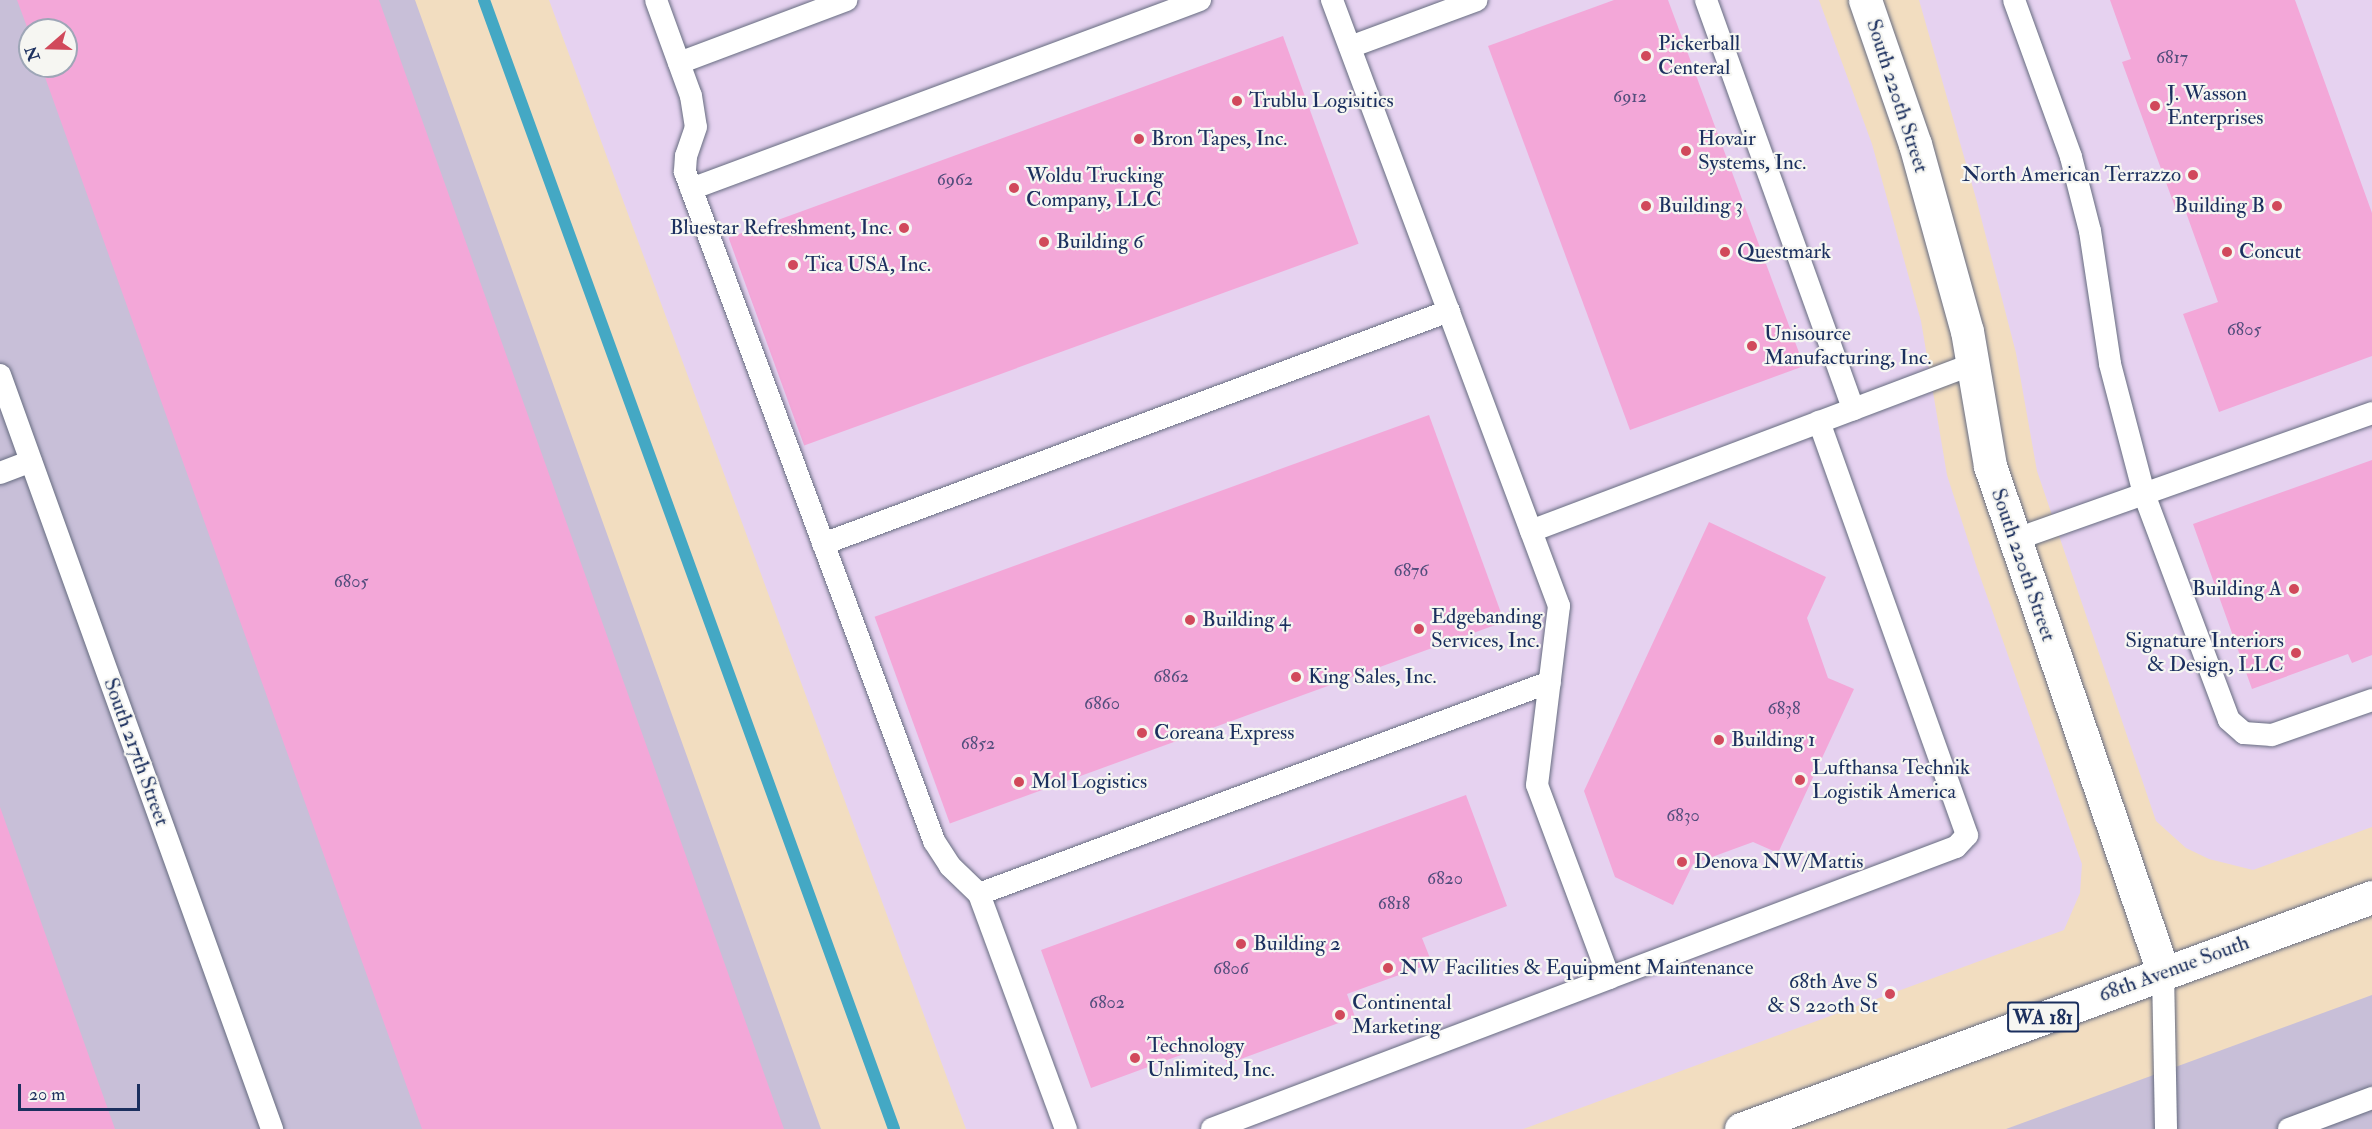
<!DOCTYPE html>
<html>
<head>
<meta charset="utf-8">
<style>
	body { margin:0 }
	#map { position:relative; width:2372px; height:1129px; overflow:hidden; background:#f2ddc0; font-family:"IM FELL Double Pica",serif }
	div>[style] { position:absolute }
	.built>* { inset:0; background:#e6d2f0 }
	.industrial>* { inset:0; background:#c8bfd8 }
	.stream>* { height:12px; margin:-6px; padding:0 6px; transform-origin:6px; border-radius:6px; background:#44a8c4 }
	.building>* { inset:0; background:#f3a7d8; transform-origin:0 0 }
	.roads { filter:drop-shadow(0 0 2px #666c80) drop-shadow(0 0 2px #666c80) }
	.service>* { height:22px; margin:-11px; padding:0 11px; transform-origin:11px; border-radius:11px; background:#fff }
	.minor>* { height:33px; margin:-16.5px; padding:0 16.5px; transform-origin:16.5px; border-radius:16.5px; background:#fff }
	.primary>* { height:33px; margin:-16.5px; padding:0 16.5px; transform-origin:16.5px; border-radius:16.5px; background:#fff }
	.dots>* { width:16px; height:16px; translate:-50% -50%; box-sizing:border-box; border:3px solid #f6f6f2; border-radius:50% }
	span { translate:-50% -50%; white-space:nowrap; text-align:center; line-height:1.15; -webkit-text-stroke:4.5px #f6f6f2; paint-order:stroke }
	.number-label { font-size:18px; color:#514d7c }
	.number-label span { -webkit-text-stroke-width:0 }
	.shield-label span { padding:2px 4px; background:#f6f6f2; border:2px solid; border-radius:4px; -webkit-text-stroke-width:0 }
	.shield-label { font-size:20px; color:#1b2f5e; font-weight:700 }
	.poi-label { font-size:21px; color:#1b2f5e }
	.left { translate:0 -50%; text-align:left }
	.right { translate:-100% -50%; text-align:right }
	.street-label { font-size:21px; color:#1b2f5e }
	.north { position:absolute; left:18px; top:18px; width:60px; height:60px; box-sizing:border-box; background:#f6f6f2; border:2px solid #9ea6b7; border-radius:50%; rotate:250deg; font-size:16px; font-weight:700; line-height:24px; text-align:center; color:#1b2f5e }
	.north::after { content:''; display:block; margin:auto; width:21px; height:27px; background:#d1495b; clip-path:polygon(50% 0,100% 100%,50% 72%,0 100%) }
	.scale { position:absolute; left:18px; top:1084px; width:122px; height:27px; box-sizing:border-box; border:3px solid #1b2f5e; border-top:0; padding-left:8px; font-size:18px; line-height:21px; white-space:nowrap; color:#1b2f5e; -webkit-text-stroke:4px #f6f6f2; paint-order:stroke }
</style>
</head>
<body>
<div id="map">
	<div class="built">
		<div style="clip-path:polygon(549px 0,1819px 0,1872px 144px,1921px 321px,1947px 475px,1976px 565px,2082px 864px,2080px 893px,2064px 930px,1523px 1129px,966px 1129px)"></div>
		<div style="clip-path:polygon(1919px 0,2372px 0,2372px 827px,2253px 870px,2209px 859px,2186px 848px,2156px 821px,2037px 471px,2016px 353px,1977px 202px)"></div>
	</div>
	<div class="industrial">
		<div style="clip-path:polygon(evenodd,0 0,415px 0,821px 1129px,0 1129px,0 0,30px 30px,66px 30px,66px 66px,30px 66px,30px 30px)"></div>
		<div style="clip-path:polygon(2372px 995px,2372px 1129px,2006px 1129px)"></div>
	</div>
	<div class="stream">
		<div style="left:484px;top:0;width:1201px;rotate:70.04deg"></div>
	</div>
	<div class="building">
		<div style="clip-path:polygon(17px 0,379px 0,784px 1129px,422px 1129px,41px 66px,66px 66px,66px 30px,30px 30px,30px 35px)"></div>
		<div style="clip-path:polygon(1614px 0,1668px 0,1804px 366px,1630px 430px,1488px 46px)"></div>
		<div style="clip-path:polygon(2110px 0,2295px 0,2372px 213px,2372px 356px,2219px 412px,2183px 314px,2218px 302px,2183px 204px,2175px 207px,2122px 62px,2131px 59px)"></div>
		<div style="left:1283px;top:36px;width:221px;height:590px;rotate:70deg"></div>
		<div style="left:1429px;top:415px;width:220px;height:590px;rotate:70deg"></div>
		<div style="clip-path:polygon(2372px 460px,2372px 655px,2352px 663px,2348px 654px,2252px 689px,2193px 524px)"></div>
		<div style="clip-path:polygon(1709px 522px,1826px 577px,1807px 618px,1828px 678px,1854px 689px,1778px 853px,1753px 842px,1693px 864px,1673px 905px,1615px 877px,1584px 791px)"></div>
		<div style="clip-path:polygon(1466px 795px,1507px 906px,1422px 938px,1432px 963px,1347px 994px,1355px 1017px,1227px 1064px,1219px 1041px,1091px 1088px,1041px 950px)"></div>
		<div style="clip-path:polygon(0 807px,115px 1129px,0 1129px)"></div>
	</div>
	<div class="roads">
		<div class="service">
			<div style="left:656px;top:0;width:102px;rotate:70deg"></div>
			<div style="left:691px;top:96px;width:31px;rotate:81deg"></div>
			<div style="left:696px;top:127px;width:31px;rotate:109deg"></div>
			<div style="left:686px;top:156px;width:16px;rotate:94deg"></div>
			<div style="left:685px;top:172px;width:714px;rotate:69.58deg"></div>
			<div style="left:934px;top:841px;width:30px;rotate:57deg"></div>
			<div style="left:950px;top:866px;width:40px;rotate:44deg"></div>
			<div style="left:979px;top:894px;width:251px;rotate:69.7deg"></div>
			<div style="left:1332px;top:0;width:647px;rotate:69.46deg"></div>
			<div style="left:1559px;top:606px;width:180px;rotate:97deg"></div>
			<div style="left:1537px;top:785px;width:206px;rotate:69.5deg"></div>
			<div style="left:1609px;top:978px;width:371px;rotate:-20.7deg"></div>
			<div style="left:1956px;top:847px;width:16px;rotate:-47deg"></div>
			<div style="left:1967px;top:835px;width:439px;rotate:-109.7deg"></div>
			<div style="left:1706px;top:0;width:435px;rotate:70.2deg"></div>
			<div style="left:2014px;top:0;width:167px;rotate:70deg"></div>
			<div style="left:2071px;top:157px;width:76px;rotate:75.6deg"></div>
			<div style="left:2090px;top:231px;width:134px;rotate:81.4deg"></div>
			<div style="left:2110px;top:364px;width:134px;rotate:75.3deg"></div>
			<div style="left:2144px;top:494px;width:241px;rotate:69.4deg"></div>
			<div style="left:2229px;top:720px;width:20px;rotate:41deg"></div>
			<div style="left:2244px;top:733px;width:28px;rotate:4deg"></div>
			<div style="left:2272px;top:735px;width:106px;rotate:-19.3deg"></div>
			<div style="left:1350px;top:47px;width:135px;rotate:-20.3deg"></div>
			<div style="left:679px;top:63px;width:179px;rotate:-20.6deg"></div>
			<div style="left:691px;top:189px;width:543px;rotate:-20.37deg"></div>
			<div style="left:0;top:375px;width:802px;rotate:70.16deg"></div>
			<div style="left:0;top:473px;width:33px;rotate:-21deg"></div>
			<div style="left:1531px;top:531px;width:472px;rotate:-20.7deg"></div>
			<div style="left:2014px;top:540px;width:380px;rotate:-19.5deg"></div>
			<div style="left:823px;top:544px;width:668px;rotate:-20.42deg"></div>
			<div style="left:979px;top:894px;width:609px;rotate:-20.37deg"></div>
			<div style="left:2163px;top:972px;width:157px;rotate:88.9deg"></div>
			<div style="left:1212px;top:1129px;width:425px;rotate:-20.8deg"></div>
			<div style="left:2289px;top:1129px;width:89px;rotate:-20.5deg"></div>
		</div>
		<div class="minor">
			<div style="left:1865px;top:0;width:152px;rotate:70.9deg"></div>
			<div style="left:1915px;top:144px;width:194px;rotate:74.5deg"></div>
			<div style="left:1967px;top:331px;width:137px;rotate:80.3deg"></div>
			<div style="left:1990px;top:466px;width:535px;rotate:71.12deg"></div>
		</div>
		<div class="primary">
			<div style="left:1741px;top:1129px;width:672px;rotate:-20.19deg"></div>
		</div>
	</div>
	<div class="dots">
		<div style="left:1646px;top:56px;background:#d1495b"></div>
		<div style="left:1237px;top:101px;background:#d1495b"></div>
		<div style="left:2155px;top:106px;background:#d1495b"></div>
		<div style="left:1139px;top:139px;background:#d1495b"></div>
		<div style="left:1686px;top:151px;background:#d1495b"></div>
		<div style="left:2193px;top:175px;background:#d1495b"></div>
		<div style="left:1014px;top:188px;background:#d1495b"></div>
		<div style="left:1646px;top:206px;background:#d1495b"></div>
		<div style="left:2277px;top:206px;background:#d1495b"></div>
		<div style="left:904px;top:228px;background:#d1495b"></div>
		<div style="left:1044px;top:242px;background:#d1495b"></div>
		<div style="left:1725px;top:252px;background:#d1495b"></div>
		<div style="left:2227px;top:252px;background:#d1495b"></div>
		<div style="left:793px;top:265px;background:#d1495b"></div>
		<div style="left:1752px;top:346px;background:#d1495b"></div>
		<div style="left:2294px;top:589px;background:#d1495b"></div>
		<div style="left:1190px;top:620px;background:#d1495b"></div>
		<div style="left:1419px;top:629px;background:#d1495b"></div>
		<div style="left:2296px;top:653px;background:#d1495b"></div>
		<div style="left:1296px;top:677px;background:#d1495b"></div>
		<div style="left:1142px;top:733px;background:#d1495b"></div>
		<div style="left:1719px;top:740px;background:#d1495b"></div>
		<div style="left:1800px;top:780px;background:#d1495b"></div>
		<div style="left:1019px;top:782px;background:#d1495b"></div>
		<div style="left:1682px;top:862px;background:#d1495b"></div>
		<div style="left:1241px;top:944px;background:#d1495b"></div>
		<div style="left:1388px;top:968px;background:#d1495b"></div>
		<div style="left:1890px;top:994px;background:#d1495b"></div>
		<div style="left:1340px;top:1015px;background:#d1495b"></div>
		<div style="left:1135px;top:1058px;background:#d1495b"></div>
	</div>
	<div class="number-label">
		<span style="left:2172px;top:58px">6817</span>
		<span style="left:1630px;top:97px">6912</span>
		<span style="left:955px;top:180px">6962</span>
		<span style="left:2244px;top:330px">6805</span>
		<span style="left:1411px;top:571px">6876</span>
		<span style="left:351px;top:582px">6805</span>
		<span style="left:1171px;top:677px">6862</span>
		<span style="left:1102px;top:704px">6860</span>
		<span style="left:1784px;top:709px">6838</span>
		<span style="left:978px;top:744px">6852</span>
		<span style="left:1683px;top:816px">6830</span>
		<span style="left:1445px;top:879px">6820</span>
		<span style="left:1394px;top:904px">6818</span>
		<span style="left:1231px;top:969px">6806</span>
		<span style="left:1107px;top:1003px">6802</span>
	</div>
	<div class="shield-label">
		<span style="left:2043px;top:1017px">WA 181</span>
	</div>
	<div class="poi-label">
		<span class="left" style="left:1658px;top:56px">Pickerball<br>Centeral</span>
		<span class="left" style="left:2167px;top:106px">J. Wasson<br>Enterprises</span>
		<span class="left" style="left:1249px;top:101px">Trublu Logisitics</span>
		<span class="left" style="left:1151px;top:139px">Bron Tapes, Inc.</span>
		<span class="left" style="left:1698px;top:151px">Hovair<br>Systems, Inc.</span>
		<span class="right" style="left:2181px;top:175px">North American Terrazzo</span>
		<span class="left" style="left:1026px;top:188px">Woldu Trucking<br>Company, LLC</span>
		<span class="left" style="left:1658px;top:206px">Building 3</span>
		<span class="right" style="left:2265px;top:206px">Building B</span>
		<span class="right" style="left:892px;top:228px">Bluestar Refreshment, Inc.</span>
		<span class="left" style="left:1056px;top:242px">Building 6</span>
		<span class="left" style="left:1737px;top:252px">Questmark</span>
		<span class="left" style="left:2239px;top:252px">Concut</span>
		<span class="left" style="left:805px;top:265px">Tica USA, Inc.</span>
		<span class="left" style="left:1764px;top:346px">Unisource<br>Manufacturing, Inc.</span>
		<span class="right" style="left:2282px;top:589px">Building A</span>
		<span class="left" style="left:1431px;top:629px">Edgebanding<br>Services, Inc.</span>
		<span class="left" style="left:1202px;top:620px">Building 4</span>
		<span class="right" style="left:2284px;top:653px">Signature Interiors<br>&amp; Design, LLC</span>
		<span class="left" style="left:1308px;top:677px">King Sales, Inc.</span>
		<span class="left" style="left:1154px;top:733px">Coreana Express</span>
		<span class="left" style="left:1731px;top:740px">Building 1</span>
		<span class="left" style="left:1812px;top:780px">Lufthansa Technik<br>Logistik America</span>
		<span class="left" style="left:1031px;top:782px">Mol Logistics</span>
		<span class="left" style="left:1694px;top:862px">Denova NW/Mattis</span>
		<span class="left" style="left:1253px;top:944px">Building 2</span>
		<span class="left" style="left:1400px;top:968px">NW Facilities &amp; Equipment Maintenance</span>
		<span class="right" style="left:1878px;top:994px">68th Ave S<br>&amp; S 220th St</span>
		<span class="left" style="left:1352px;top:1015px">Continental<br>Marketing</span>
		<span class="left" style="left:1147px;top:1058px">Technology<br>Unlimited, Inc.</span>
	</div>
	<div class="street-label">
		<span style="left:1897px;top:96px;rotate:72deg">South 220th Street</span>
		<span style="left:2023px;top:565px;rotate:71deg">South 220th Street</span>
		<span style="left:136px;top:752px;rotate:70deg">South 217th Street</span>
		<span style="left:2174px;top:969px;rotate:-20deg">68th Avenue South</span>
	</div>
	<div class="north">N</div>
	<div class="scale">20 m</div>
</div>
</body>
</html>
